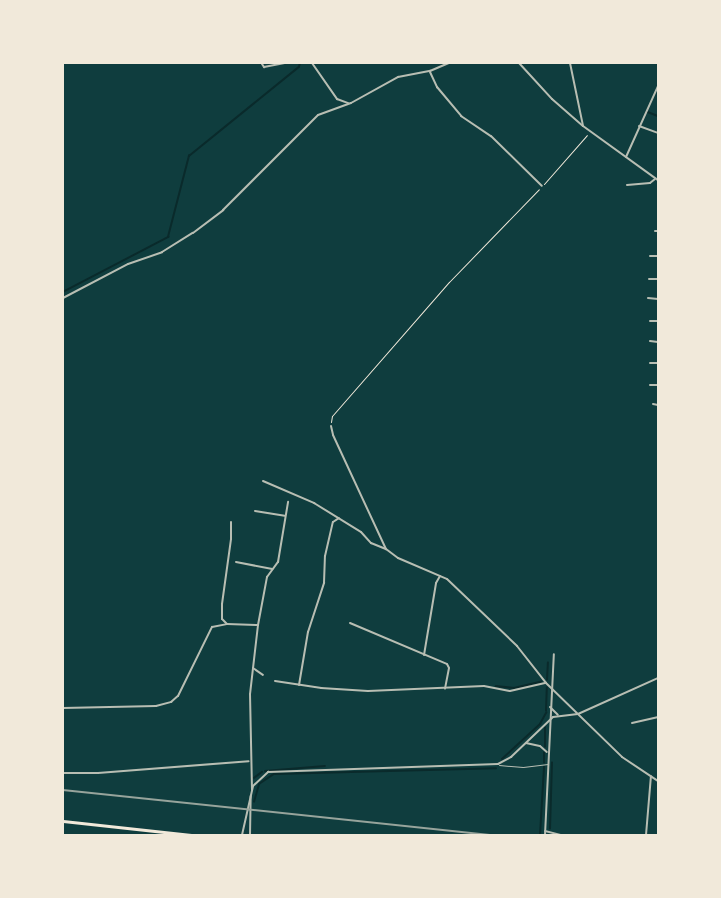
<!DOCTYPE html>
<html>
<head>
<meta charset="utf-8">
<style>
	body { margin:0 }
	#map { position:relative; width:721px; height:898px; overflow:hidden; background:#0f3d3e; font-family:Jost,sans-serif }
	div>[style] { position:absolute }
	.stream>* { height:1.5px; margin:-0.75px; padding:0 0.75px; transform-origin:0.75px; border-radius:0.75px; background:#0a2a2b }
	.path>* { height:1px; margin:-0.5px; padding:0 0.5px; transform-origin:0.5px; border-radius:0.5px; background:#f1e9da }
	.service>* { height:1px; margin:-0.5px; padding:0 0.5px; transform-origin:0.5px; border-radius:0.5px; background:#b8beb3 }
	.minor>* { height:2px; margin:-1px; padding:0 1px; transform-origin:1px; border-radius:1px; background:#b8beb3 }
	.primary>* { height:3px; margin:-1.5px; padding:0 1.5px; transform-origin:1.5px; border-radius:1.5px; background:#f1e9da }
	.rail>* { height:1.5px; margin:-0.75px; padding:0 0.75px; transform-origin:0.75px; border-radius:0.75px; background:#97a49c }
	span { translate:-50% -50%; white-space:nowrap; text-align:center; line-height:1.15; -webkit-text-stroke:6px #f1e9da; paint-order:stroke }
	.frame { position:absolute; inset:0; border:64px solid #f1e9da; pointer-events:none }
</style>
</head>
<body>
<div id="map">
	<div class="stream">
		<div style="left:648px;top:112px;width:11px;rotate:22deg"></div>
		<div style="left:63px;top:292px;width:119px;rotate:-27.6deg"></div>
		<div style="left:168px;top:237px;width:84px;rotate:-75.5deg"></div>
		<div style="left:189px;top:156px;width:141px;rotate:-39deg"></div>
		<div style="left:299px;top:67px;width:4px;rotate:-76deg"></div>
		<div style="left:547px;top:680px;width:17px;rotate:-87deg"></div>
		<div style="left:496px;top:686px;width:18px;rotate:6deg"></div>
		<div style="left:514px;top:688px;width:28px;rotate:-13deg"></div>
		<div style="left:546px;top:711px;width:23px;rotate:-88deg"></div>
		<div style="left:545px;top:747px;width:19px;rotate:-90deg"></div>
		<div style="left:502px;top:759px;width:52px;rotate:-42.6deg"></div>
		<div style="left:540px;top:724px;width:13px;rotate:-61deg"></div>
		<div style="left:544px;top:763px;width:10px;rotate:-90deg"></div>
		<div style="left:265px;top:771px;width:60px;rotate:-4.8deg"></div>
		<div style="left:254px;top:778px;width:10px;rotate:-37deg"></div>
		<div style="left:254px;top:802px;width:19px;rotate:-74deg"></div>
		<div style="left:259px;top:784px;width:18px;rotate:-34deg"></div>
		<div style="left:274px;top:774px;width:222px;rotate:-1.5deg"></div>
		<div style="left:550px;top:829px;width:66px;rotate:-88.3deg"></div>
		<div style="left:540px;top:835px;width:68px;rotate:-86.6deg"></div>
	</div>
	<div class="path">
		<div style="left:544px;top:184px;width:65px;rotate:-48.7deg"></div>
		<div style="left:331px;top:422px;width:6px;rotate:-81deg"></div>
		<div style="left:332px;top:416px;width:178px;rotate:-48.9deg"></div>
		<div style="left:449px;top:282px;width:129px;rotate:-45.9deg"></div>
	</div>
	<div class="service">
		<div style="left:499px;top:765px;width:24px;rotate:5deg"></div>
		<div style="left:523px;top:767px;width:25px;rotate:-7deg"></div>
	</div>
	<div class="minor">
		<div style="left:312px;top:63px;width:44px;rotate:55.2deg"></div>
		<div style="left:337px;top:99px;width:12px;rotate:20deg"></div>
		<div style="left:519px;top:63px;width:49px;rotate:47.5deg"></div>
		<div style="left:552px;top:99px;width:41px;rotate:41.1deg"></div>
		<div style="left:583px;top:126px;width:92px;rotate:35.8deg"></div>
		<div style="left:570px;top:63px;width:64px;rotate:78.3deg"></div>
		<div style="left:262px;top:64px;width:4px;rotate:56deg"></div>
		<div style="left:264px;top:67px;width:21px;rotate:-11deg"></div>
		<div style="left:430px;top:72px;width:17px;rotate:65deg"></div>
		<div style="left:437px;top:87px;width:38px;rotate:50deg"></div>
		<div style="left:461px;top:116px;width:36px;rotate:34deg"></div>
		<div style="left:491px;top:136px;width:71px;rotate:44.4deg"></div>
		<div style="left:639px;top:126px;width:20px;rotate:20deg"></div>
		<div style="left:626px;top:157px;width:78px;rotate:-65.7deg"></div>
		<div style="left:627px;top:185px;width:23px;rotate:-5deg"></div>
		<div style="left:650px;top:183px;width:6px;rotate:-39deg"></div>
		<div style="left:655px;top:231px;width:3px"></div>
		<div style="left:650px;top:256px;width:8px"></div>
		<div style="left:649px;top:279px;width:9px"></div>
		<div style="left:63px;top:298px;width:73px;rotate:-27.6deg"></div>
		<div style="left:128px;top:264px;width:36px;rotate:-19deg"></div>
		<div style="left:162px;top:252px;width:36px;rotate:-32deg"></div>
		<div style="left:193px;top:233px;width:38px;rotate:-37deg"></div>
		<div style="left:223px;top:210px;width:134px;rotate:-45deg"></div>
		<div style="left:318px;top:115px;width:35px;rotate:-20deg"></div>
		<div style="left:351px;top:103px;width:54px;rotate:-29deg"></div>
		<div style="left:398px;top:77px;width:33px;rotate:-11deg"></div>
		<div style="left:430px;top:71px;width:21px;rotate:-23deg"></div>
		<div style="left:648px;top:298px;width:10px;rotate:6deg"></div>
		<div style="left:650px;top:321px;width:8px"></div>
		<div style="left:650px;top:341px;width:8px;rotate:7deg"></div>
		<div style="left:650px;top:363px;width:8px"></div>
		<div style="left:650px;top:385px;width:8px"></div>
		<div style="left:653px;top:404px;width:5px;rotate:11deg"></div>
		<div style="left:331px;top:426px;width:9px;rotate:77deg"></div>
		<div style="left:333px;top:435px;width:126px;rotate:65.1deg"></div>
		<div style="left:386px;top:549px;width:15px;rotate:37deg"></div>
		<div style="left:398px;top:558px;width:53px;rotate:23.2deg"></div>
		<div style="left:447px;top:579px;width:97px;rotate:43.7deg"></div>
		<div style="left:517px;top:646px;width:47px;rotate:51.9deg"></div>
		<div style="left:263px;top:481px;width:56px;rotate:23.3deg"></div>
		<div style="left:314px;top:503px;width:55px;rotate:31.7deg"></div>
		<div style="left:361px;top:532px;width:15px;rotate:48deg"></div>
		<div style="left:371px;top:543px;width:16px;rotate:22deg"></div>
		<div style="left:255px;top:511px;width:30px;rotate:9deg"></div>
		<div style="left:236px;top:562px;width:37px;rotate:11deg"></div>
		<div style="left:350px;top:623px;width:105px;rotate:22.9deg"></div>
		<div style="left:447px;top:664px;width:4px;rotate:63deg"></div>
		<div style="left:449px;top:668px;width:21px;rotate:101deg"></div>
		<div style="left:227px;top:624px;width:31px;rotate:2deg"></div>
		<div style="left:258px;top:625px;width:69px;rotate:96.6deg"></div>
		<div style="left:250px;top:694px;width:96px;rotate:88.8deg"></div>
		<div style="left:258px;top:625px;width:49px;rotate:-79.4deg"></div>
		<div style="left:267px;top:577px;width:19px;rotate:-54deg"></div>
		<div style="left:278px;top:562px;width:61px;rotate:-80.5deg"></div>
		<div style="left:424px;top:655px;width:73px;rotate:-80.5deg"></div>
		<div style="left:436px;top:583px;width:8px;rotate:-60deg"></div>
		<div style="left:253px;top:668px;width:12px;rotate:35deg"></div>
		<div style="left:275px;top:681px;width:47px;rotate:8.7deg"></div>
		<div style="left:321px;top:688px;width:47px;rotate:3.7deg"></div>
		<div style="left:368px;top:691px;width:116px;rotate:-2.5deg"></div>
		<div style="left:484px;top:686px;width:26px;rotate:11deg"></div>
		<div style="left:510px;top:691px;width:37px;rotate:-13deg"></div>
		<div style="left:546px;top:683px;width:106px;rotate:44.2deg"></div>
		<div style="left:622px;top:757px;width:43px;rotate:33.7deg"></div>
		<div style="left:299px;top:685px;width:54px;rotate:-80.4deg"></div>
		<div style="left:308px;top:632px;width:52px;rotate:-71.9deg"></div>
		<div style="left:324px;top:583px;width:27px;rotate:-88deg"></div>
		<div style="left:325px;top:556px;width:35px;rotate:-77deg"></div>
		<div style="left:333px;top:522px;width:7px;rotate:-34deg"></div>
		<div style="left:550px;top:707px;width:11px;rotate:45deg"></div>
		<div style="left:63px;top:708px;width:93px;rotate:-1.2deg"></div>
		<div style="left:156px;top:706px;width:16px;rotate:-15deg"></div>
		<div style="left:171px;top:702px;width:9px;rotate:-41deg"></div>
		<div style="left:178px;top:696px;width:77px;rotate:-63.8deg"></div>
		<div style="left:212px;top:627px;width:15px;rotate:-11deg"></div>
		<div style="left:227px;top:624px;width:7px;rotate:-135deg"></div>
		<div style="left:222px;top:619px;width:15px;rotate:-90deg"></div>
		<div style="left:222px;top:604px;width:66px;rotate:-82.1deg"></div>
		<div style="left:231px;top:539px;width:17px;rotate:-90deg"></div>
		<div style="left:632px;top:723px;width:27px;rotate:-13deg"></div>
		<div style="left:526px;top:743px;width:14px;rotate:12deg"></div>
		<div style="left:540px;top:746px;width:9px;rotate:41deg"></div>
		<div style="left:63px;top:773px;width:35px"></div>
		<div style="left:98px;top:773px;width:151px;rotate:-4.5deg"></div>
		<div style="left:545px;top:831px;width:16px;rotate:14deg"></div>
		<div style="left:242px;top:835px;width:50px;rotate:-77.3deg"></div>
		<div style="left:253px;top:786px;width:21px;rotate:-43deg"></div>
		<div style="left:268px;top:772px;width:230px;rotate:-2deg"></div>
		<div style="left:498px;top:764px;width:15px;rotate:-28deg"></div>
		<div style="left:511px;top:757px;width:58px;rotate:-43.6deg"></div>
		<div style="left:553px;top:717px;width:25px;rotate:-7deg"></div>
		<div style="left:578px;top:714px;width:88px;rotate:-24.2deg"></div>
		<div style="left:250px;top:835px;width:39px;rotate:-89deg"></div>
		<div style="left:545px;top:835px;width:181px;rotate:-87.2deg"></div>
		<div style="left:646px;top:835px;width:59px;rotate:-85.2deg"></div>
	</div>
	<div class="primary">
		<div style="left:63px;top:821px;width:129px;rotate:6.2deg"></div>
	</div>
	<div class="rail">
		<div style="left:63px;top:790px;width:429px;rotate:6deg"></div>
	</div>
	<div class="frame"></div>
</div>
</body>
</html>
